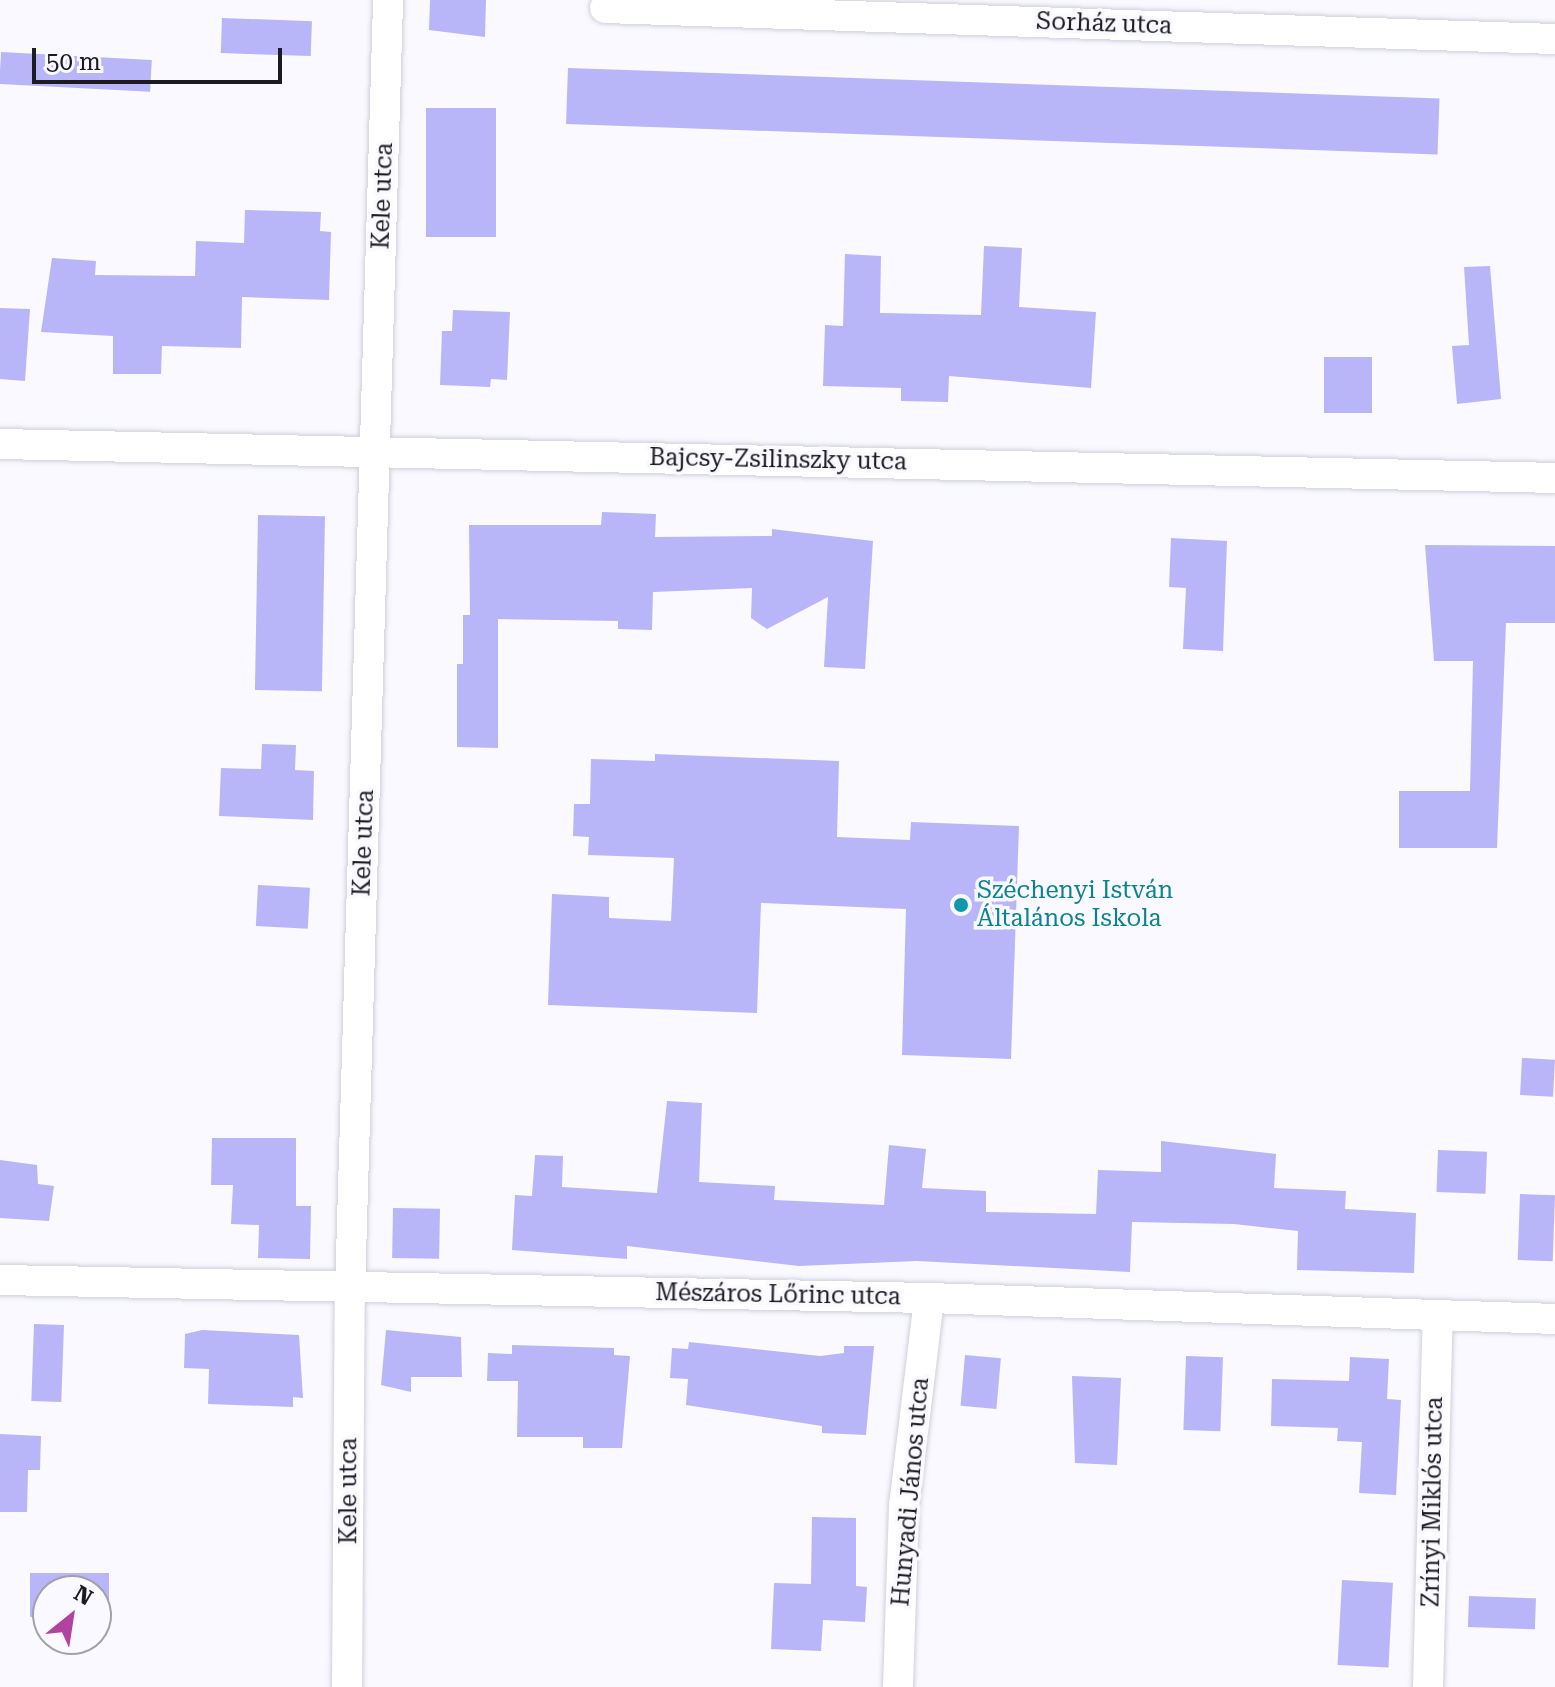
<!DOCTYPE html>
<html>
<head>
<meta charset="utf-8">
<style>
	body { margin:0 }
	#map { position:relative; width:1555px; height:1687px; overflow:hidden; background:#f9f9ff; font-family:"Roboto Serif",serif }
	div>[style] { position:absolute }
	.building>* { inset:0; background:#b9b5f9; transform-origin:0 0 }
	.roads { filter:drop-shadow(0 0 2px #d0cfd9) drop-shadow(0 0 2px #d0cfd9) }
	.minor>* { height:30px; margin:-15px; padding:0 15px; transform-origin:15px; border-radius:15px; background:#fff }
	.dots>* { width:22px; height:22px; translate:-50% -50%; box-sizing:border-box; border:4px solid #f9f9ff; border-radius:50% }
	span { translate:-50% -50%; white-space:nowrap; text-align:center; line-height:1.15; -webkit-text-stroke:7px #f9f9ff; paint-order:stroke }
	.street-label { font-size:24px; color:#1c1c20 }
	.culture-label { font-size:24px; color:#0d838f }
	.left { translate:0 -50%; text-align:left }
	.north { position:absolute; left:32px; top:1575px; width:80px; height:80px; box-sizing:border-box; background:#f9f9ff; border:2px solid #a1a1a6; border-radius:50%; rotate:30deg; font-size:22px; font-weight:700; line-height:32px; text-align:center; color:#1c1c20 }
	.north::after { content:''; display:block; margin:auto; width:28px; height:36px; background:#b242a0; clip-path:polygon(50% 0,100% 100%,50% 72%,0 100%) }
	.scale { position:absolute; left:32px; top:48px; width:250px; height:36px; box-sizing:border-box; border:4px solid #1c1c20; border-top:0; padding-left:10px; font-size:24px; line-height:28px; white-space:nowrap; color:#1c1c20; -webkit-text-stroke:6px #f9f9ff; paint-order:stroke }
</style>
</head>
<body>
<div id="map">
	<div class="building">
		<div style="clip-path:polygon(430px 0,486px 0,485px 37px,429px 30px)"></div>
		<div style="left:222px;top:18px;width:90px;height:35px;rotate:2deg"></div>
		<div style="left:1px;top:52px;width:151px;height:32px;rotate:3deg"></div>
		<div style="left:568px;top:68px;width:872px;height:56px;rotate:2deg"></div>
		<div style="left:426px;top:108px;width:70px;height:129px"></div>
		<div style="clip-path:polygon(245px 210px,321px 212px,320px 231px,331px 232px,329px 300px,242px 297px,241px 348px,162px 346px,161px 374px,113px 374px,113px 336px,41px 332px,52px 258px,96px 261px,95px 275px,195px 276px,196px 241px,244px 243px)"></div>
		<div style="clip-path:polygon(984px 246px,1022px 248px,1019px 307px,1096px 312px,1091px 388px,949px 376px,948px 402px,901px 401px,901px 388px,823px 386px,825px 325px,843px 326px,845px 254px,881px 256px,880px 313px,981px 315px)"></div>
		<div style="clip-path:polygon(1490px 266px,1501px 399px,1457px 404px,1452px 346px,1469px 345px,1464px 267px)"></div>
		<div style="clip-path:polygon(0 308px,30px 309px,25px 381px,0 379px)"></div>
		<div style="clip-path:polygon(453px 310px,510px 312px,507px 380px,491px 379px,490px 387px,440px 385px,442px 331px,452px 331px)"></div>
		<div style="left:1324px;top:357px;width:48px;height:56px"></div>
		<div style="clip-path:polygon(602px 512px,656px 514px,655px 537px,772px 536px,772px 529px,873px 541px,865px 669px,824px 667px,828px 597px,767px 629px,751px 618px,752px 588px,653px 592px,652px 630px,618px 629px,618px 621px,498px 619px,498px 748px,457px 747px,457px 664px,463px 664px,463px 615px,470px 615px,469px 525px,601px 525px)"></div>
		<div style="left:258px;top:515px;width:67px;height:175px;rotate:1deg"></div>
		<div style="clip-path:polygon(1171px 538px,1227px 541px,1223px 651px,1183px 649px,1186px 588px,1169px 587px)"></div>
		<div style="clip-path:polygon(1425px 545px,1555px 546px,1555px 623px,1506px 623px,1497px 848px,1399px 848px,1399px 791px,1470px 791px,1473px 661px,1434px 661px)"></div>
		<div style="clip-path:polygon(262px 744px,296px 745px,295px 770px,314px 771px,313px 820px,219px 816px,221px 768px,261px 769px)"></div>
		<div style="clip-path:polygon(655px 754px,839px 761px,837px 837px,910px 840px,911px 822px,1019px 826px,1011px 1059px,902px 1055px,906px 909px,761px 903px,757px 1013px,548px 1005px,552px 894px,609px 897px,609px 918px,671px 921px,674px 858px,588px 855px,589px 837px,573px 836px,574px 804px,590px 804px,591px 759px,655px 761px)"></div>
		<div style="left:258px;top:885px;width:52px;height:41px;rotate:3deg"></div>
		<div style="left:1522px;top:1058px;width:33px;height:37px;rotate:3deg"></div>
		<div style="clip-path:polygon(667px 1101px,702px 1103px,699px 1182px,775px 1186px,774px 1200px,884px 1205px,889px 1145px,926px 1149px,922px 1188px,986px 1191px,986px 1212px,1096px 1214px,1098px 1170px,1161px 1172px,1161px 1141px,1276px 1154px,1274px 1188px,1346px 1191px,1345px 1209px,1416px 1213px,1414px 1273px,1297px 1270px,1298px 1231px,1234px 1224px,1132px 1222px,1130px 1272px,917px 1261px,799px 1266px,627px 1246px,627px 1259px,512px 1250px,515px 1195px,532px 1196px,535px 1155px,563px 1156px,562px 1187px,657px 1193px)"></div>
		<div style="clip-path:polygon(212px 1138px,296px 1138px,296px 1206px,311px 1206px,310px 1259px,258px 1258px,259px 1225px,231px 1224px,233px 1185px,211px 1185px)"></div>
		<div style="left:1438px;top:1150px;width:49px;height:42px;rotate:2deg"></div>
		<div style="clip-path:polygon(0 1160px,37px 1165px,38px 1184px,54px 1186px,49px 1221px,0 1218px)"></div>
		<div style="left:1520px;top:1194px;width:35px;height:66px;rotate:2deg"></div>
		<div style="left:393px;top:1208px;width:47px;height:50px;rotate:1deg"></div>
		<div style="left:34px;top:1324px;width:30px;height:77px;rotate:2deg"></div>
		<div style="clip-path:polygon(202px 1330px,299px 1335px,303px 1398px,293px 1397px,293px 1407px,208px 1404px,209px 1369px,184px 1368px,185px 1334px)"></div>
		<div style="clip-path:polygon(386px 1330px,461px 1337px,462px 1377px,411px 1377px,411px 1392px,381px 1385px)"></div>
		<div style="clip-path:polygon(689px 1342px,820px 1356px,844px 1353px,844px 1346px,874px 1346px,866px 1435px,822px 1433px,822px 1426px,686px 1405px,688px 1379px,670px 1378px,672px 1348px,688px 1349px)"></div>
		<div style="clip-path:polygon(512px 1345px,614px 1348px,614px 1355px,630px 1356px,622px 1448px,583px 1448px,583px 1437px,517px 1437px,518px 1381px,487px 1381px,488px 1353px,512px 1354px)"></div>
		<div style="left:965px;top:1355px;width:36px;height:51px;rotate:5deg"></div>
		<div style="left:1186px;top:1356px;width:37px;height:74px;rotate:2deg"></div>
		<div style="clip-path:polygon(1350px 1357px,1389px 1359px,1387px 1399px,1401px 1400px,1396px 1495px,1359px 1493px,1362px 1442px,1337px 1441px,1338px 1428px,1271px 1426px,1272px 1379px,1349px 1381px)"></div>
		<div style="clip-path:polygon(1072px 1376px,1121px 1378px,1117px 1465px,1075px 1463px)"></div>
		<div style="clip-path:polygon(0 1434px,41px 1436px,40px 1470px,28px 1470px,27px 1512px,0 1512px)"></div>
		<div style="clip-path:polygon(812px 1517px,856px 1518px,856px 1586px,867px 1587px,865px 1622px,823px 1620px,821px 1651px,771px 1649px,774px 1583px,811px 1584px)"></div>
		<div style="clip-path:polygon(30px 1573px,109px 1573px,109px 1617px,96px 1617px,96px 1591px,48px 1591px,48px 1617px,30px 1617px)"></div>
		<div style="left:1342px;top:1580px;width:51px;height:85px;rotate:3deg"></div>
		<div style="left:1469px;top:1596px;width:67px;height:31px;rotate:2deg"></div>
	</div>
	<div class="roads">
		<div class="minor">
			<div style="left:605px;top:8px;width:951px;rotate:1.87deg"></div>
			<div style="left:0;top:444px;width:1555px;rotate:1.25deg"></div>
			<div style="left:0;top:1280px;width:929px;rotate:1.11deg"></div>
			<div style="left:929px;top:1298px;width:626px;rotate:1.92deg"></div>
			<div style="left:347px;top:1687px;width:397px;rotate:-89.6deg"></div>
			<div style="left:350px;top:1290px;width:1291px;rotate:-88.31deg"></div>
			<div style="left:898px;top:1687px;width:181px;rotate:-88.1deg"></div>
			<div style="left:904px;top:1506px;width:209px;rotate:-83.1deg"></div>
			<div style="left:1428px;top:1687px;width:370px;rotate:-88.5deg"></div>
		</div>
	</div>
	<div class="dots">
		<div style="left:961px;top:905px;background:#0f9aa8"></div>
	</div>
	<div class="street-label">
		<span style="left:1104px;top:24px;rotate:2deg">Sorház utca</span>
		<span style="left:383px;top:196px;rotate:-88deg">Kele utca</span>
		<span style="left:778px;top:460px;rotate:1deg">Bajcsy-Zsilinszky utca</span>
		<span style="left:364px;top:843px;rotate:-88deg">Kele utca</span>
		<span style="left:778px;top:1295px;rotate:1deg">Mészáros Lőrinc utca</span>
		<span style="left:349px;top:1491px;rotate:-90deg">Kele utca</span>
		<span style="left:911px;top:1492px;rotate:-85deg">Hunyadi János utca</span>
		<span style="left:1433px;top:1502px;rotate:-89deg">Zrínyi Miklós utca</span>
	</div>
	<div class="culture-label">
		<span class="left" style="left:977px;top:905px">Széchenyi István<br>Általános Iskola</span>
	</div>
	<div class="north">N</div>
	<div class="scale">50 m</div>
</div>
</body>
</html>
